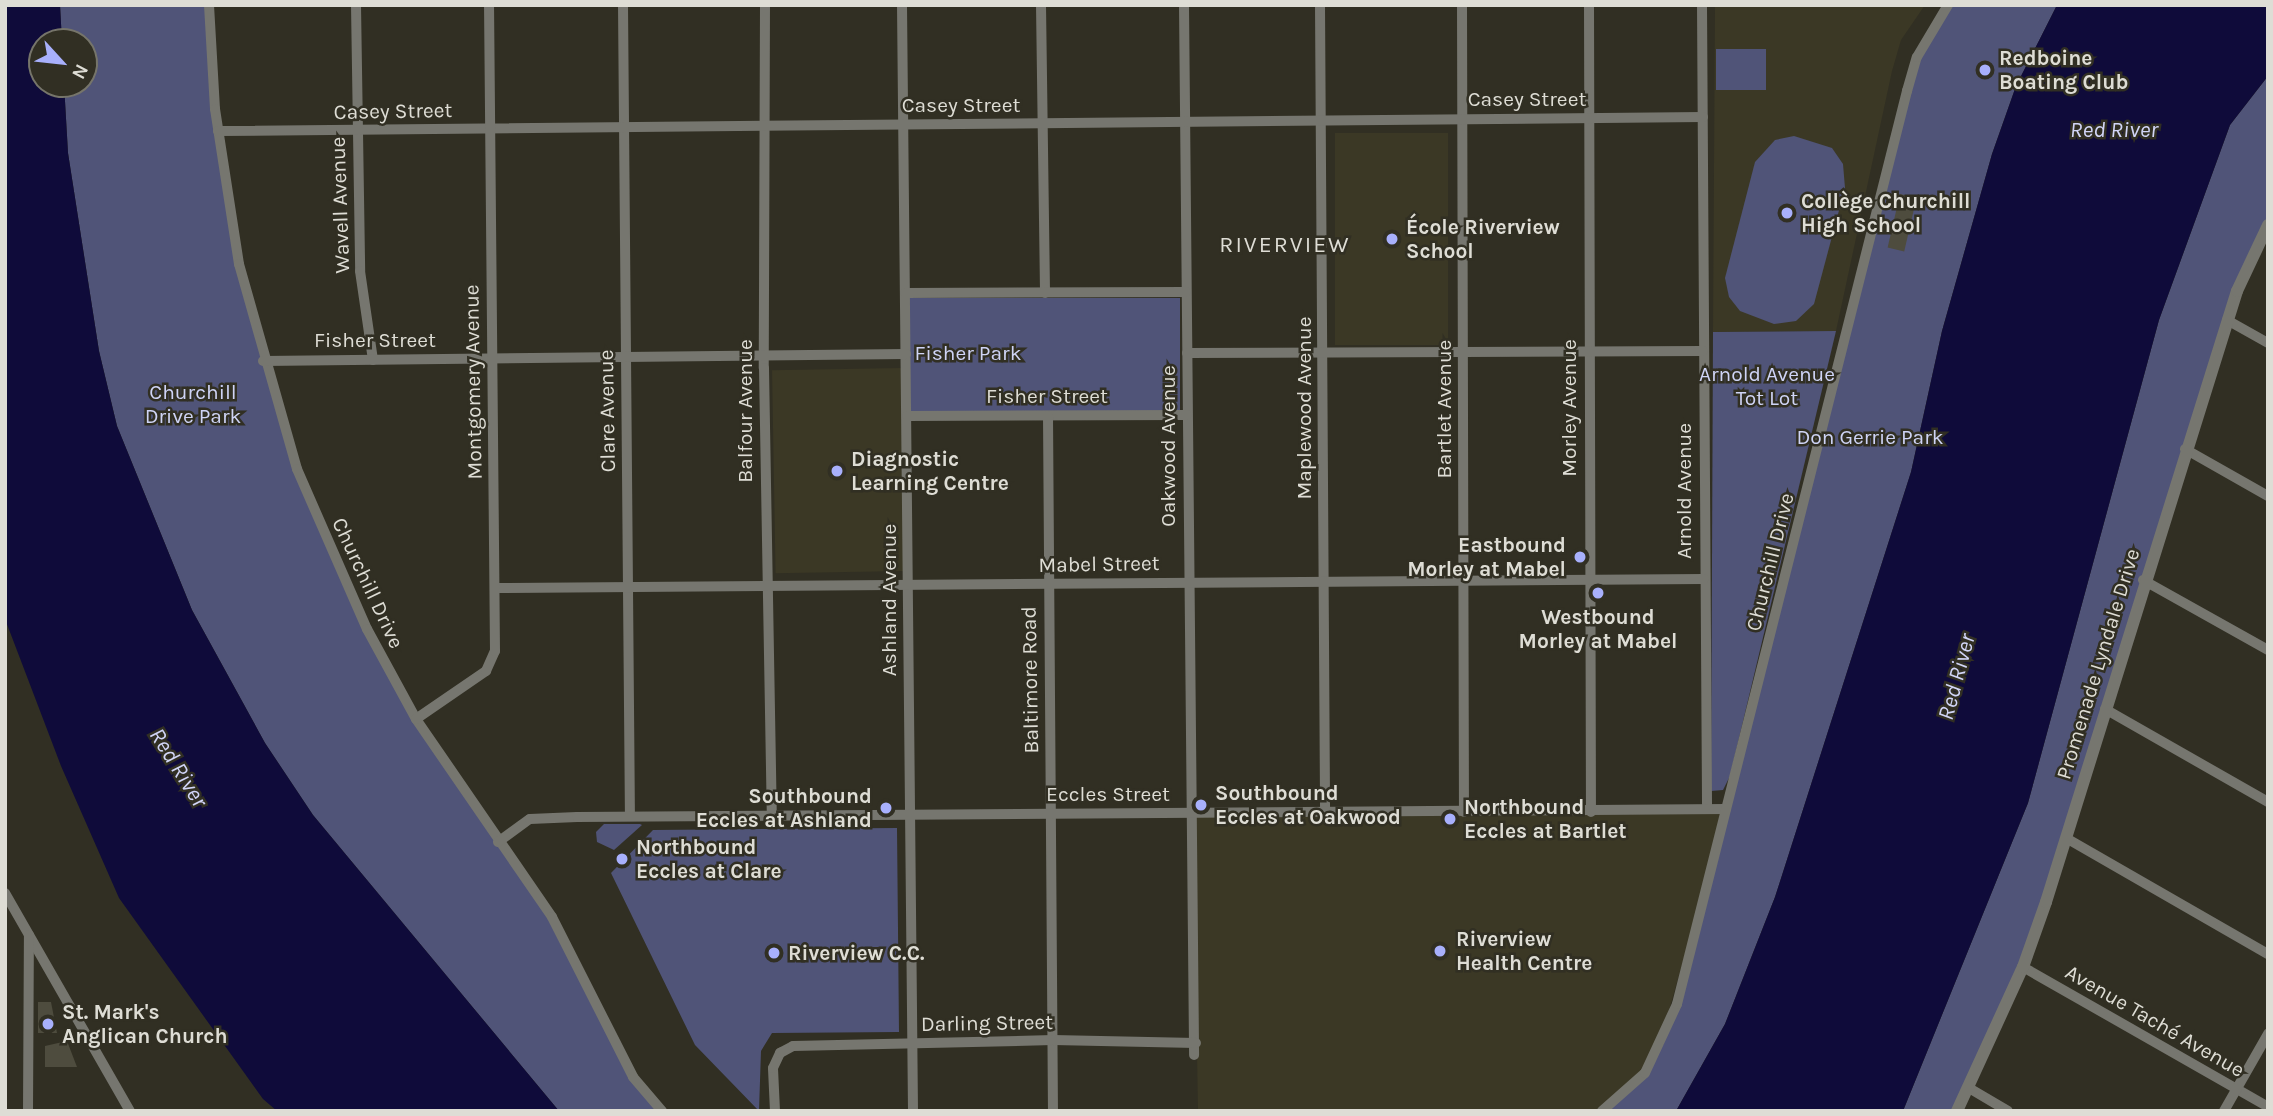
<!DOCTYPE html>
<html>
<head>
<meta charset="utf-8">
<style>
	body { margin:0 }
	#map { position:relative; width:2273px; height:1116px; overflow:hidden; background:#312f23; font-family:Karla,sans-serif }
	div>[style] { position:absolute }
	.built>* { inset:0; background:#3b3825; transform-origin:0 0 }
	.green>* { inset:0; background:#505478; transform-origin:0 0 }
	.water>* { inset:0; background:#0f0b3a }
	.building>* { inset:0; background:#4e4c3e; transform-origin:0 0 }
	.minor>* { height:10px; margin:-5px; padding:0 5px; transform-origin:5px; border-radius:5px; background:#76766f }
	.tertiary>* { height:12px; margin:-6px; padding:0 6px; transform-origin:6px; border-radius:6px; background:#76766f }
	.dots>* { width:19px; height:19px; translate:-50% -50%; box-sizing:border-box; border:4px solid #312f23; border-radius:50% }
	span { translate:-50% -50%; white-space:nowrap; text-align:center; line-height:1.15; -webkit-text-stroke:5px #312f23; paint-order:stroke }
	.poi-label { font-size:21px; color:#deddd5; font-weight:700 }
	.left { translate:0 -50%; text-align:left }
	.right { translate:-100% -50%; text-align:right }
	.street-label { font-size:21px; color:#deddd5 }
	.park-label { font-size:21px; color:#cfd4f6 }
	.water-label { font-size:23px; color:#d1d5f7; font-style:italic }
	.neighbourhood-label { font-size:23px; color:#deddd5; letter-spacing:2px }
	.frame { position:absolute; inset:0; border:7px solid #deddd5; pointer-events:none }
	.north { position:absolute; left:28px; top:28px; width:70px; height:70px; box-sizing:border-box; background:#312f23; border:2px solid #76756a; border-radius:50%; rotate:117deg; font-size:19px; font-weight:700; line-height:28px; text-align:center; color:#deddd5 }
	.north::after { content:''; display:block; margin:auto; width:24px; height:32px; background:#a8b0fc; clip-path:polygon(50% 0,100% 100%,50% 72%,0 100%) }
</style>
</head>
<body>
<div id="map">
	<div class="built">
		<div style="clip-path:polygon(1715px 5px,1925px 5px,1901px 40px,1892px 71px,1836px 331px,1713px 332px)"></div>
		<div style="left:1335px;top:133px;width:113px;height:212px"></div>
		<div style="left:901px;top:368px;width:203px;height:129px;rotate:89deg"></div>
		<div style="clip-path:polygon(1726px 809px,1655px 1060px,1602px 1111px,1198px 1111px,1193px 814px)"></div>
	</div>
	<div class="green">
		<div style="clip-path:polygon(60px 5px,209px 5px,230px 216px,297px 469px,386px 666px,552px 917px,633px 1077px,662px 1111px,559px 1111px,313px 815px,265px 743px,192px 610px,117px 426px,99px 351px,68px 153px,64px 84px,84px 84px,84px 42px,62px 42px)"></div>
		<div style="clip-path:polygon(1948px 5px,2057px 5px,2016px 86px,1992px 154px,1942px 331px,1911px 472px,1775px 897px,1725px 1024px,1676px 1111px,1602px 1111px,1623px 1096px,1663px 1045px,1917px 57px)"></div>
		<div style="left:1716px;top:49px;width:50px;height:41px"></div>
		<div style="clip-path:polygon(2268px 76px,2268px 218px,2246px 259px,2023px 967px,1957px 1111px,1903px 1111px,2028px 803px,2159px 320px,2230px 125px)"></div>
		<div style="clip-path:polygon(1794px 136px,1832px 148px,1843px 164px,1845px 188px,1814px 304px,1796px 321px,1774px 324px,1740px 311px,1729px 297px,1725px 278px,1755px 162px,1775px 140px)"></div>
		<div style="left:909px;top:298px;width:271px;height:113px"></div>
		<div style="clip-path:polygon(1836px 331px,1730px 776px,1723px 790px,1711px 791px,1713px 332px)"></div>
		<div style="clip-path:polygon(604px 824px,640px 824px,642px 825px,614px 850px,597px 842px,596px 832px)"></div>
		<div style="clip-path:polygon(897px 828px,899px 1032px,772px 1033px,761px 1051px,759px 1111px,695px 1045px,611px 873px,653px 830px)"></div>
	</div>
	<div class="water">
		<div style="clip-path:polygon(5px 5px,60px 5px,62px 42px,42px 42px,42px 84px,64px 84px,68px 153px,99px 351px,117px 426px,192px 610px,265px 743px,313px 815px,559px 1111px,277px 1111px,263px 1099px,119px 898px,61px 766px,5px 619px)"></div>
		<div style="clip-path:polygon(2057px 5px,2268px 5px,2268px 76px,2230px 125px,2159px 320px,2028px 803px,1903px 1111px,1676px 1111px,1725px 1024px,1775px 897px,1911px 472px,1942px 331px,1992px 154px,2016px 86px)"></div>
	</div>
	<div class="building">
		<div style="left:1900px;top:194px;width:17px;height:55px;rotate:13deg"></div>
		<div style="clip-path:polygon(38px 1002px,51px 1002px,57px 1033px,38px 1033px)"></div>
		<div style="clip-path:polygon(67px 1041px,77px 1067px,45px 1067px,45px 1046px)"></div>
	</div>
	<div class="minor">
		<div style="left:209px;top:5px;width:104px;rotate:86.7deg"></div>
		<div style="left:215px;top:109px;width:157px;rotate:81.2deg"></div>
		<div style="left:239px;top:264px;width:213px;rotate:74.2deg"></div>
		<div style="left:297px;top:469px;width:175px;rotate:66.4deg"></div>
		<div style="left:367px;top:629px;width:102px;rotate:61.4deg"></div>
		<div style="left:416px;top:719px;width:240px;rotate:55.5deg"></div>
		<div style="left:552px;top:917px;width:179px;rotate:63.1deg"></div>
		<div style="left:633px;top:1077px;width:45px;rotate:49.5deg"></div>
		<div style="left:356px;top:5px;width:266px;rotate:89.1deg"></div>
		<div style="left:360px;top:271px;width:90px;rotate:81.7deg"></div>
		<div style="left:623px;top:5px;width:811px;rotate:89.51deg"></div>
		<div style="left:765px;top:5px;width:363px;rotate:90.2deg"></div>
		<div style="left:764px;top:368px;width:448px;rotate:89deg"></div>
		<div style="left:902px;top:5px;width:1106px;rotate:89.43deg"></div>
		<div style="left:1041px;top:5px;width:288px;rotate:89.2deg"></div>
		<div style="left:1184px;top:5px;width:1050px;rotate:89.45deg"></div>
		<div style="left:1320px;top:5px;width:806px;rotate:89.64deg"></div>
		<div style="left:1462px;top:5px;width:807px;rotate:89.86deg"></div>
		<div style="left:1589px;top:5px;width:807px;rotate:89.86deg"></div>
		<div style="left:1702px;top:5px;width:803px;rotate:89.64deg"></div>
		<div style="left:218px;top:131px;width:1485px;rotate:-0.54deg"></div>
		<div style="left:905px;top:293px;width:281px;rotate:-0.2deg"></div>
		<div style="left:2227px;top:320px;width:47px;rotate:29.3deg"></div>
		<div style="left:1187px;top:353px;width:516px;rotate:-0.22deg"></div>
		<div style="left:263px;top:361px;width:643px;rotate:-0.62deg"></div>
		<div style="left:907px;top:416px;width:280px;rotate:-0.2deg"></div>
		<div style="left:1048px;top:416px;width:695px;rotate:89.59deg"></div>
		<div style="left:2185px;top:449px;width:95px;rotate:29.5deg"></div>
		<div style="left:2143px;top:580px;width:143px;rotate:29.2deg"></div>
		<div style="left:495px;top:588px;width:1209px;rotate:-0.43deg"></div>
		<div style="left:2105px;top:709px;width:188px;rotate:29.7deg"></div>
		<div style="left:416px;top:719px;width:85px;rotate:-34.4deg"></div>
		<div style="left:486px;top:671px;width:22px;rotate:-66deg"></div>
		<div style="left:495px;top:651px;width:646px;rotate:-90.53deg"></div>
		<div style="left:2066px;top:838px;width:233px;rotate:29.9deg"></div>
		<div style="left:498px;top:842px;width:39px;rotate:-36deg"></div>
		<div style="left:530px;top:819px;width:47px;rotate:-2.4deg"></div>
		<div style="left:577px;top:817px;width:1149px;rotate:-0.4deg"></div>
		<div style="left:5px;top:893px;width:251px;rotate:60.2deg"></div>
		<div style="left:2023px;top:967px;width:282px;rotate:29.7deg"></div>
		<div style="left:1969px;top:1088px;width:45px;rotate:30.5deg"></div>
		<div style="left:28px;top:1111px;width:176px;rotate:-89.7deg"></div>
		<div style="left:775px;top:1111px;width:43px;rotate:-92.7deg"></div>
		<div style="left:773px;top:1068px;width:17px;rotate:-65deg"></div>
		<div style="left:780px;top:1053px;width:15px;rotate:-28deg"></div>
		<div style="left:793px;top:1046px;width:260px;rotate:-1.3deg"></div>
		<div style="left:1053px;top:1040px;width:143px;rotate:1.2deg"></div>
		<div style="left:1602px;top:1111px;width:57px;rotate:-41.5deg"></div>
		<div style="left:1645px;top:1073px;width:76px;rotate:-65.1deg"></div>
		<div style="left:1677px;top:1004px;width:942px;rotate:-75.86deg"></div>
		<div style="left:1907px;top:91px;width:35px;rotate:-74deg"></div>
		<div style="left:1917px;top:57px;width:61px;rotate:-59.2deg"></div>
		<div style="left:2224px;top:1111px;width:89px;rotate:-60.3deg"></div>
	</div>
	<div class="tertiary">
		<div style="left:1957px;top:1111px;width:158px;rotate:-65.4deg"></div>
		<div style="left:2023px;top:967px;width:69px;rotate:-70.5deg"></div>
		<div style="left:2046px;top:902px;width:640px;rotate:-72.64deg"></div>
		<div style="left:2237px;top:291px;width:73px;rotate:-64.8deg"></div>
	</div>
	<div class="dots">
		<div style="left:1985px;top:70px;background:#a8b0fc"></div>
		<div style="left:1787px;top:213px;background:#a8b0fc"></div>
		<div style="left:1392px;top:239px;background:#a8b0fc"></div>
		<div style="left:837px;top:471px;background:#a8b0fc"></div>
		<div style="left:1580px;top:557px;background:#a8b0fc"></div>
		<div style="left:1598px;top:593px;background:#a8b0fc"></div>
		<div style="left:1201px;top:805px;background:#a8b0fc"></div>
		<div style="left:886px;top:808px;background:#a8b0fc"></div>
		<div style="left:1450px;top:819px;background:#a8b0fc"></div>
		<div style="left:622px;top:859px;background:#a8b0fc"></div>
		<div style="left:1440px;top:951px;background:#a8b0fc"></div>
		<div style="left:774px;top:953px;background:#a8b0fc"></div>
		<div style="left:48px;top:1024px;background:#a8b0fc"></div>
	</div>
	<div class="poi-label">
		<span class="left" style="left:1999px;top:70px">Redboine<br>Boating Club</span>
		<span class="left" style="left:1801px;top:213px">Collège Churchill<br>High School</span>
		<span class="left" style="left:1406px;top:239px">École Riverview<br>School</span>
		<span class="left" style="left:851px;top:471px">Diagnostic<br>Learning Centre</span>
		<span class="right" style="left:1566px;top:557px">Eastbound<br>Morley at Mabel</span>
		<span style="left:1598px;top:629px">Westbound<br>Morley at Mabel</span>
		<span class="left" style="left:1215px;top:805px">Southbound<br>Eccles at Oakwood</span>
		<span class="right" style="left:872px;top:808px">Southbound<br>Eccles at Ashland</span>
		<span class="left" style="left:1464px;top:819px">Northbound<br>Eccles at Bartlet</span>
		<span class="left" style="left:636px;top:859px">Northbound<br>Eccles at Clare</span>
		<span class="left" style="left:1456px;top:951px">Riverview<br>Health Centre</span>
		<span class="left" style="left:788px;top:953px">Riverview C.C.</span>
		<span class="left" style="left:62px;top:1024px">St. Mark's<br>Anglican Church</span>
	</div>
	<div class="street-label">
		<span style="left:1527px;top:99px">Casey Street</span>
		<span style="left:961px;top:105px">Casey Street</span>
		<span style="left:393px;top:111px;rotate:-1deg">Casey Street</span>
		<span style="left:340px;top:205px;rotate:-92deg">Wavell Avenue</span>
		<span style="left:375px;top:340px">Fisher Street</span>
		<span style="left:473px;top:382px;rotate:-91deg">Montgomery Avenue</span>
		<span style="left:1047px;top:396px">Fisher Street</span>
		<span style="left:1304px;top:408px;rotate:-90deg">Maplewood Avenue</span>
		<span style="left:1569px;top:408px;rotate:-90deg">Morley Avenue</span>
		<span style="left:1444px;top:409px;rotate:-90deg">Bartlet Avenue</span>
		<span style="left:607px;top:411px;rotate:-91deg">Clare Avenue</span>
		<span style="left:745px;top:411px;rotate:-90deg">Balfour Avenue</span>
		<span style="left:1168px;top:446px;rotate:-90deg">Oakwood Avenue</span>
		<span style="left:1684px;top:491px;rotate:-90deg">Arnold Avenue</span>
		<span style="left:1770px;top:562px;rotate:-76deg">Churchill Drive</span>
		<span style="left:1099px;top:564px;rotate:-1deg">Mabel Street</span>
		<span style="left:368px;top:583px;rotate:65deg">Churchill Drive</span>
		<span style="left:889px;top:600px;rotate:-90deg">Ashland Avenue</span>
		<span style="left:2098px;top:664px;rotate:-73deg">Promenade Lyndale Drive</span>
		<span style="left:1030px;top:680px;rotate:-91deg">Baltimore Road</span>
		<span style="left:1108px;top:794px">Eccles Street</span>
		<span style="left:2155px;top:1021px;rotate:30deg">Avenue Taché Avenue</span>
		<span style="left:987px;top:1023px;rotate:-1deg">Darling Street</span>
	</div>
	<div class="park-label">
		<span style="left:968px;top:353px">Fisher Park</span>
		<span style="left:1767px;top:386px">Arnold Avenue<br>Tot Lot</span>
		<span style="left:193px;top:404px">Churchill<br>Drive Park</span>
		<span style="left:1870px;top:437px">Don Gerrie Park</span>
	</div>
	<div class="water-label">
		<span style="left:2114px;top:130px">Red River</span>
		<span style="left:1957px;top:677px;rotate:-75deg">Red River</span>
		<span style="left:178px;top:768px;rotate:58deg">Red River</span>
	</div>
	<div class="neighbourhood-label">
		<span style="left:1285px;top:245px">RIVERVIEW</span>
	</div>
	<div class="frame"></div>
	<div class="north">N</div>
</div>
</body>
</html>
